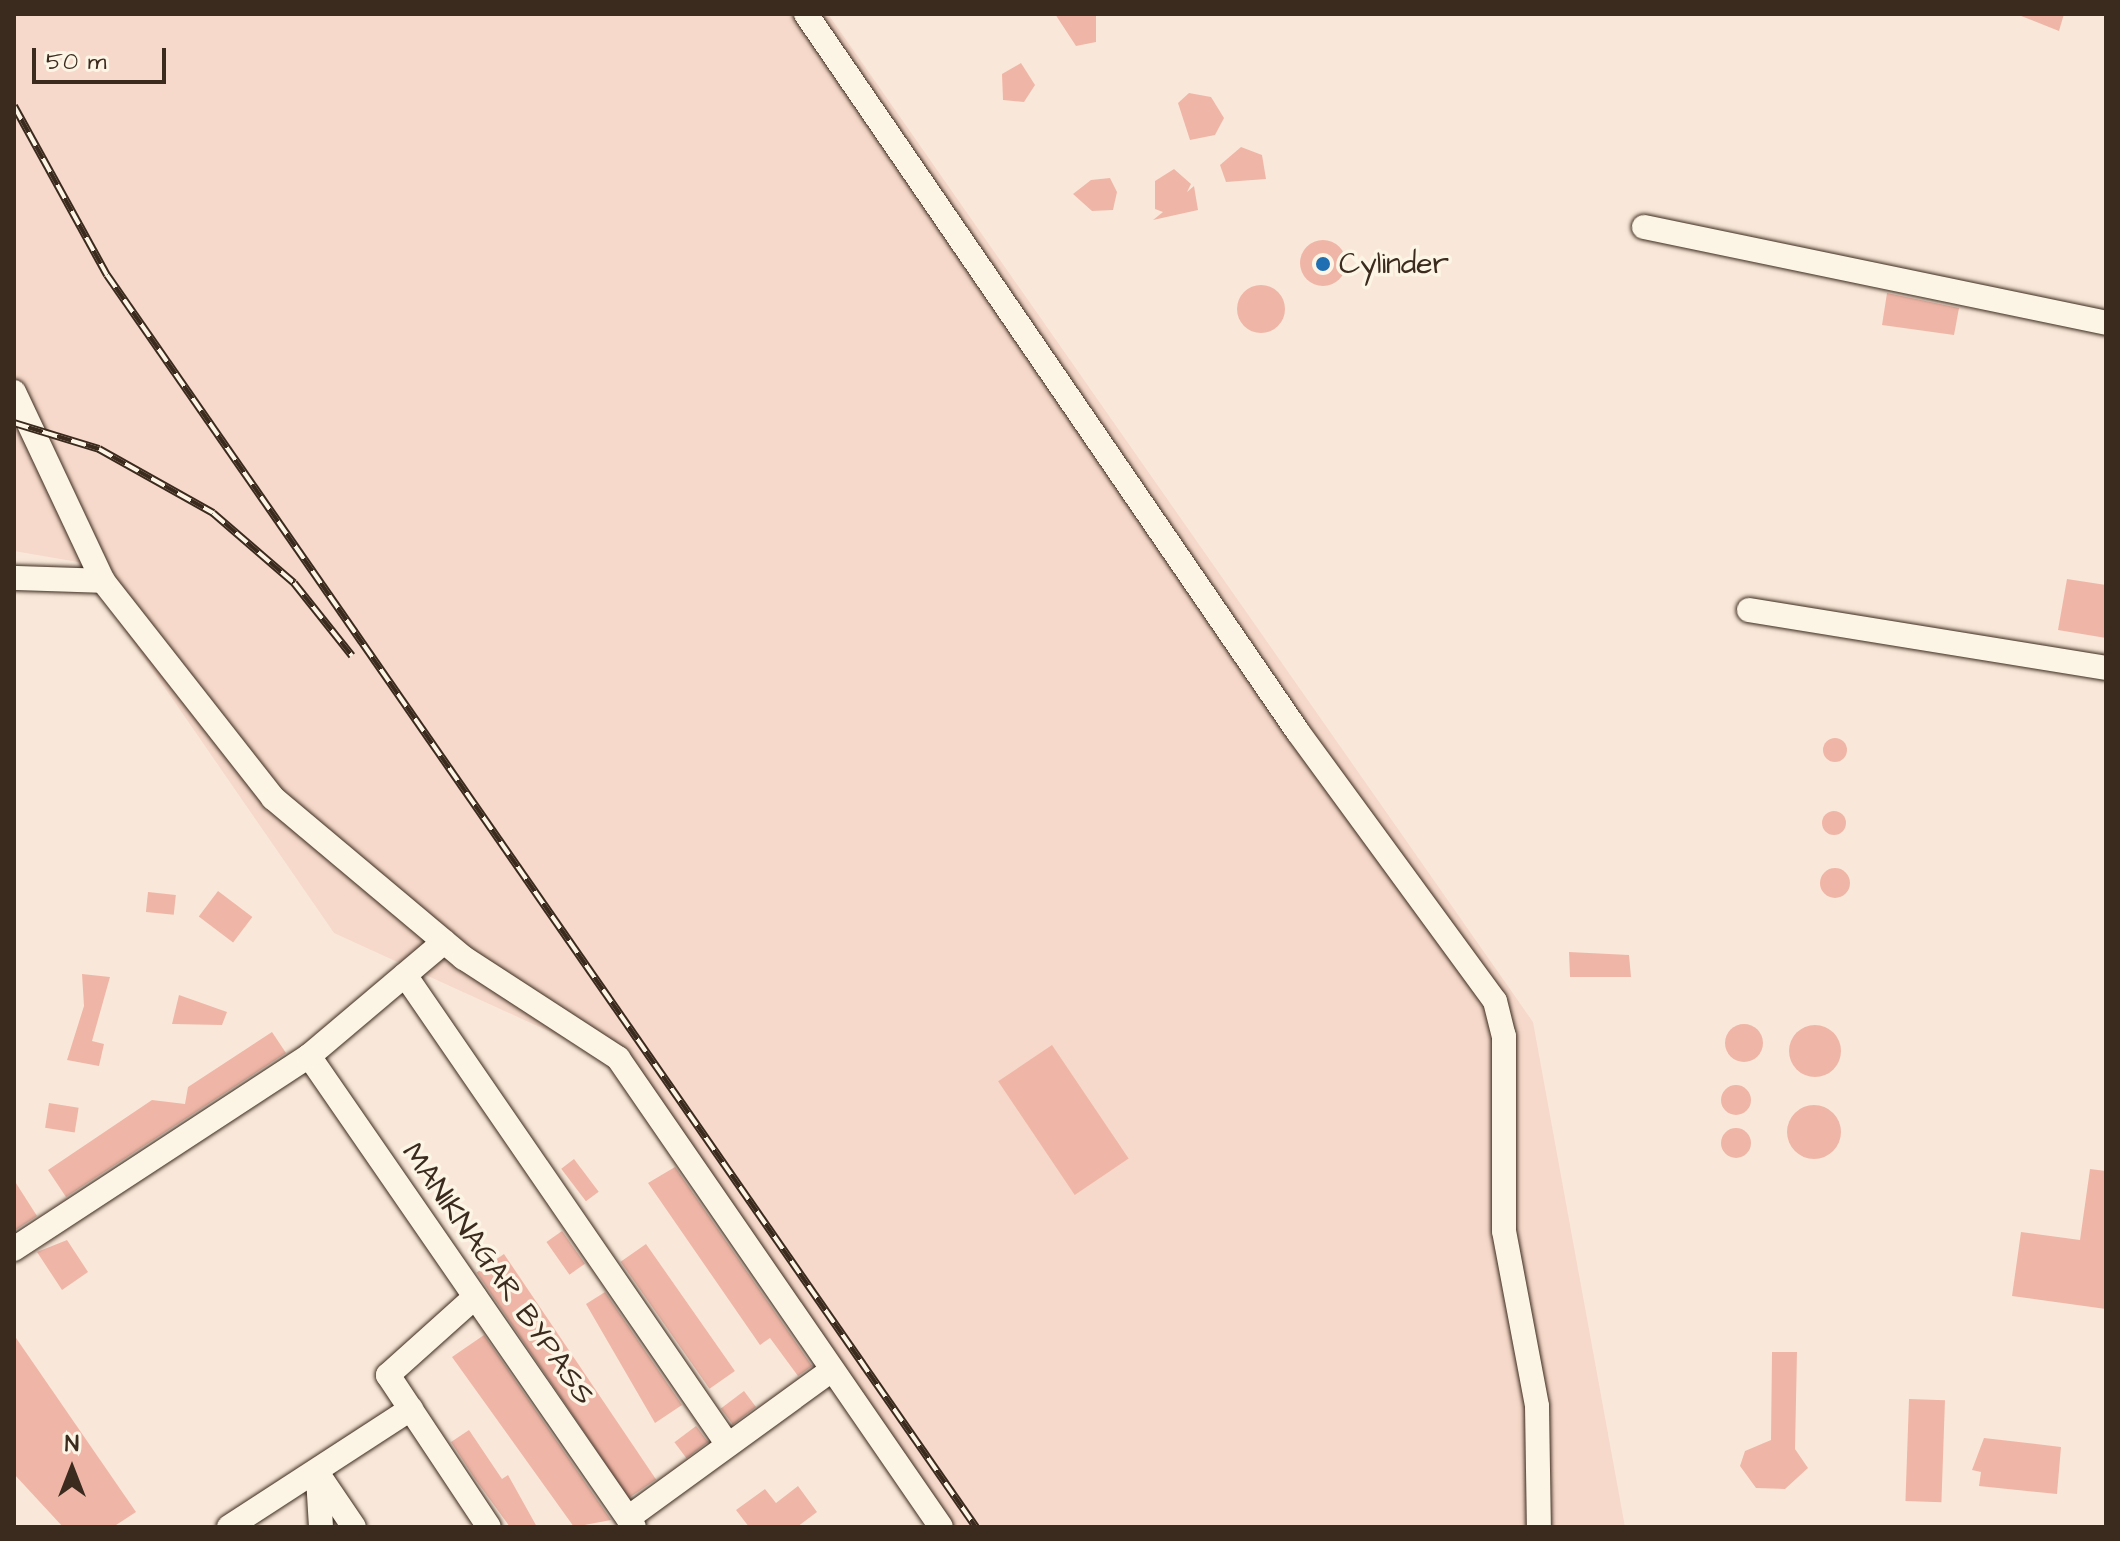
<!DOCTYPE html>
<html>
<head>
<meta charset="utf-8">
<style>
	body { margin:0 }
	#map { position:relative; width:2120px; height:1541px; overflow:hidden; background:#f9e8d9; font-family:"Architects Daughter",sans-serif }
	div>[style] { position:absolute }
	.built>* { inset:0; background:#f6d9ca }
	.building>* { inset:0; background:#efb6a7; transform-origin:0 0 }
	.round { border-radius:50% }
	.roads { filter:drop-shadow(0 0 2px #3b2a1e) drop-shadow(0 0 2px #3b2a1e) }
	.minor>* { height:24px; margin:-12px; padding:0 12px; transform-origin:12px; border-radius:12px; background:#fcf5e5 }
	.rail>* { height:8px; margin-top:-4px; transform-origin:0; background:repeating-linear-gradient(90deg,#fcf5e5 0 15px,#3b2a1e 0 30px); box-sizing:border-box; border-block:2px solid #3b2a1e }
	.dots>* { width:22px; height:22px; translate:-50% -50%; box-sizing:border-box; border:4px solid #fcf5e5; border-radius:50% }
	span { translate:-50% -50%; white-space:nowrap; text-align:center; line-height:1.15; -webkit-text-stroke:7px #fcf5e5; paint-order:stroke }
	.poi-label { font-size:30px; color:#3b2a1e }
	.left { translate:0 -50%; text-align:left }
	.street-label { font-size:30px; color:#3b2a1e }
	.frame { position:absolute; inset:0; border:16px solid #3b2a1e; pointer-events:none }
	.north { position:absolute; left:32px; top:1429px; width:80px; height:80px; -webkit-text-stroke:6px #fcf5e5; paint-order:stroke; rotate:0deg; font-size:22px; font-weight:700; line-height:32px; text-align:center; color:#3b2a1e }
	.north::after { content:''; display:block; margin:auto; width:28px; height:36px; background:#3b2a1e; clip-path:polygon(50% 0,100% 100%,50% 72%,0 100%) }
	.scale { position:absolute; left:32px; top:48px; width:134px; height:36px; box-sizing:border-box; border:4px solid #3b2a1e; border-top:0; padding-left:10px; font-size:24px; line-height:28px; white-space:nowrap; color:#3b2a1e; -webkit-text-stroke:6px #fcf5e5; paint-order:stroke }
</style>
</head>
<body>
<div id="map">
	<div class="built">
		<div style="clip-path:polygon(14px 14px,828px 14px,1533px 1022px,1625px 1527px,930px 1527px,603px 1056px,334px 933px,78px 562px,14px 551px)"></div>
	</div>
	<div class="building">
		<div style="clip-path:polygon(1055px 14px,1096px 14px,1096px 42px,1076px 46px)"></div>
		<div style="clip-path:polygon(2016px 14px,2064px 14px,2059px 31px)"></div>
		<div style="clip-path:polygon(1021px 63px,1035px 85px,1024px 102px,1003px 100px,1002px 74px)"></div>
		<div style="clip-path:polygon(1189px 93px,1211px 97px,1224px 118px,1215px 135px,1190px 140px,1178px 103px)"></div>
		<div style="clip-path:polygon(1241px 147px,1262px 155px,1266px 179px,1226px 182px,1220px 165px)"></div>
		<div style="clip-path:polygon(1174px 169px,1191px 184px,1187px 192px,1194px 186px,1198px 210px,1153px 220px,1163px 212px,1155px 209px,1155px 181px)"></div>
		<div style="clip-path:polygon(1110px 178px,1117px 192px,1113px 210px,1092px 211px,1073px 194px,1091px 180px)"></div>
		<div class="round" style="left:1300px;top:240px;width:46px;height:46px"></div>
		<div class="round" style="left:1237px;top:285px;width:48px;height:48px"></div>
		<div style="clip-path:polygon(1887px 293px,1959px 308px,1954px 335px,1882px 325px)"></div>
		<div style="clip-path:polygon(2067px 579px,2106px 585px,2106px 638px,2058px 630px)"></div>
		<div class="round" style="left:1823px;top:738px;width:24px;height:24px"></div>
		<div class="round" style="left:1822px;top:811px;width:24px;height:24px"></div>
		<div class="round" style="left:1820px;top:868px;width:30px;height:30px"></div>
		<div style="left:218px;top:891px;width:43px;height:32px;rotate:37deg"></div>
		<div style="left:148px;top:892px;width:28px;height:20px;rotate:6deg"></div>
		<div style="clip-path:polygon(1569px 952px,1629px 955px,1631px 977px,1570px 977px)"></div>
		<div style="clip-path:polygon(82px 974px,110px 977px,92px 1041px,104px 1044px,99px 1066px,67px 1060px,84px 1006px)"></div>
		<div style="clip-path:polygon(179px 995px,227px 1012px,222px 1025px,172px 1024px)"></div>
		<div class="round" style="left:1725px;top:1024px;width:38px;height:38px"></div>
		<div class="round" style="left:1789px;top:1025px;width:52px;height:52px"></div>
		<div style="clip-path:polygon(272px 1032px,286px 1053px,66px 1197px,48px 1170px,152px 1100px,185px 1104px,188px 1087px)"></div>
		<div style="left:1052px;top:1045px;width:137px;height:65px;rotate:56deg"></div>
		<div class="round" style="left:1721px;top:1085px;width:30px;height:30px"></div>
		<div style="left:49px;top:1103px;width:30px;height:25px;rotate:9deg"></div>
		<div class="round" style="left:1787px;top:1105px;width:54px;height:54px"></div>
		<div class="round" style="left:1721px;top:1128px;width:30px;height:30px"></div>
		<div style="left:574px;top:1159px;width:41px;height:16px;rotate:53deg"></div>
		<div style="clip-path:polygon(675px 1167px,812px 1366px,798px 1376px,770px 1338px,760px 1345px,648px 1183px)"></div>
		<div style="clip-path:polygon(2090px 1169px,2106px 1171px,2106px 1309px,2012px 1296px,2021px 1232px,2080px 1240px)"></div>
		<div style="clip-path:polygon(14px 1180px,37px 1216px,14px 1231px)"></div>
		<div style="left:562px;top:1231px;width:40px;height:19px;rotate:55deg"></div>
		<div style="clip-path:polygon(67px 1240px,88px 1272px,62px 1290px,37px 1252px)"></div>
		<div style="left:646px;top:1244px;width:155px;height:31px;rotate:55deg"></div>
		<div style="left:504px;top:1254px;width:272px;height:33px;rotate:56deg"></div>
		<div style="clip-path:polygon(605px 1292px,682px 1405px,655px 1423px,586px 1304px)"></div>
		<div style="clip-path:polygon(14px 1335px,136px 1512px,113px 1527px,63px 1527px,14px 1474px)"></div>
		<div style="clip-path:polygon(484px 1335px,611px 1520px,574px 1527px,452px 1357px)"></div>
		<div style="clip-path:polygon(1772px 1352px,1797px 1352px,1795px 1449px,1808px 1468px,1785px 1489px,1756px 1488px,1740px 1466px,1745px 1451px,1771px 1440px)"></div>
		<div style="left:744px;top:1391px;width:20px;height:29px;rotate:53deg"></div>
		<div style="left:1909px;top:1399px;width:36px;height:102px;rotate:2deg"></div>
		<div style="left:696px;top:1426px;width:20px;height:27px;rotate:53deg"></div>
		<div style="clip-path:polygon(469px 1430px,502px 1479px,508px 1475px,537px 1527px,510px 1527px,475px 1479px,451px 1442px)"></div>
		<div style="clip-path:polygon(1984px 1438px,2061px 1447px,2057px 1494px,1979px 1486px,1981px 1472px,1972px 1470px)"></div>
		<div style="clip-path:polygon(798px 1486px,817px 1512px,797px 1527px,749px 1527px,736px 1510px,765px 1489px,776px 1503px)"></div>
	</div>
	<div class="roads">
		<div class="minor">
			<div style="left:806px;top:14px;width:870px;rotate:55.58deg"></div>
			<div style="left:1298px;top:732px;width:333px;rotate:53.8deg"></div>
			<div style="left:1495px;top:1001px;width:36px;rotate:76deg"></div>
			<div style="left:1504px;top:1036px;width:195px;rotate:90deg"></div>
			<div style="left:1504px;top:1231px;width:178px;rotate:79.3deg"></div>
			<div style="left:1537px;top:1406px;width:121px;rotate:89.1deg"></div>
			<div style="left:1644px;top:227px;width:472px;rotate:11.7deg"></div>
			<div style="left:14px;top:392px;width:209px;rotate:64.8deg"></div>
			<div style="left:103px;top:581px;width:276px;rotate:51.9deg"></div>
			<div style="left:273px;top:798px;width:249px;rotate:40deg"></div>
			<div style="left:464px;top:958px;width:184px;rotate:33deg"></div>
			<div style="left:618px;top:1058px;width:569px;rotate:55.44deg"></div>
			<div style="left:14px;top:578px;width:89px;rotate:1.9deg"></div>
			<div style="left:1749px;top:610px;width:362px;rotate:9.2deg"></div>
			<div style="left:405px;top:975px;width:570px;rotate:55.5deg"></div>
			<div style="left:309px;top:1056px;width:572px;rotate:55.39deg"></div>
			<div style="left:14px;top:1249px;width:353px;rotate:-33.2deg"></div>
			<div style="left:309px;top:1056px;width:177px;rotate:-40.2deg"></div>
			<div style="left:475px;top:1297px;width:117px;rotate:138.1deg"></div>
			<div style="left:388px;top:1375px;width:182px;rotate:56.4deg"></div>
			<div style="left:318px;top:1474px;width:64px;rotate:55.8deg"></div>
			<div style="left:318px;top:1478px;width:49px;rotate:86.5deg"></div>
			<div style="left:628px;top:1518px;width:252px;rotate:-36deg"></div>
			<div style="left:229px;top:1527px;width:217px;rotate:-33deg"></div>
		</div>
	</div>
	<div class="rail">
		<div style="left:14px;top:106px;width:193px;rotate:61.2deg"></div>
		<div style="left:107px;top:275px;width:1524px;rotate:55.24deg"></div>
		<div style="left:14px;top:423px;width:89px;rotate:17deg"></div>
		<div style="left:99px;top:449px;width:131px;rotate:29.3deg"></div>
		<div style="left:213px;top:513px;width:107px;rotate:40.8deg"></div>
		<div style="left:294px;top:583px;width:93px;rotate:51.5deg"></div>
	</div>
	<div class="dots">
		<div style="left:1323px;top:264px;background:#1f6fb2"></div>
	</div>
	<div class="poi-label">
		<span class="left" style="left:1339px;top:264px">Cylinder</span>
	</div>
	<div class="street-label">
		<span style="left:498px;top:1274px;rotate:55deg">MANIKNAGAR BYPASS</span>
	</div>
	<div class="frame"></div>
	<div class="north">N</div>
	<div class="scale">50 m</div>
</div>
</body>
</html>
